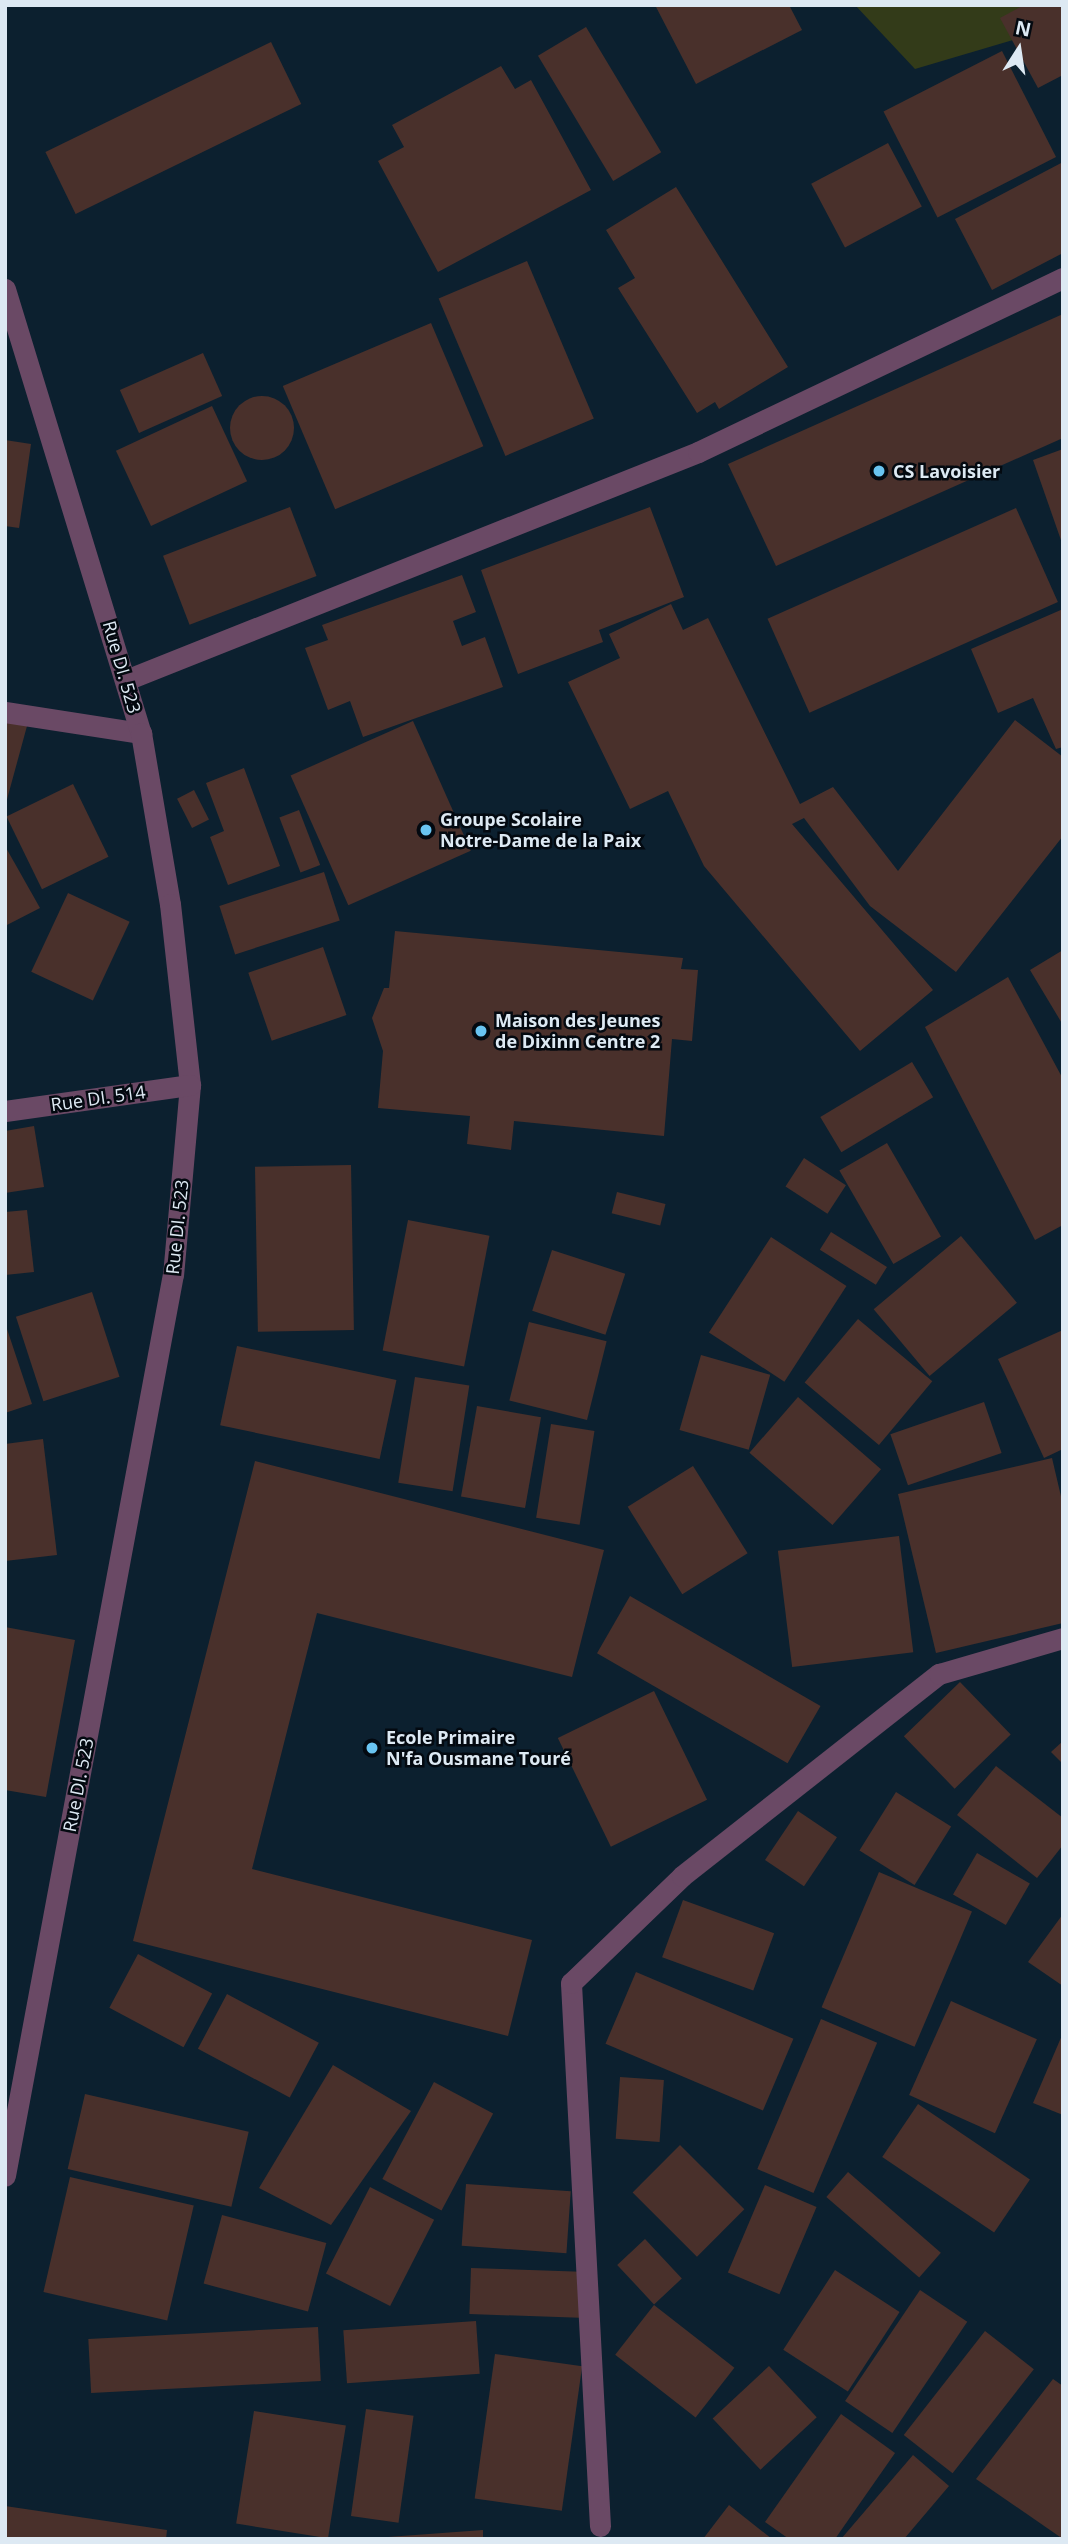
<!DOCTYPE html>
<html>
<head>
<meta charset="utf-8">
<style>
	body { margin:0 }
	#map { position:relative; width:1068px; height:2544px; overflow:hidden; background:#0c202f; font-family:"Open Sans",sans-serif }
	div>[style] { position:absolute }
	.green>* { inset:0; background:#333b19 }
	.building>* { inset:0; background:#49302b; transform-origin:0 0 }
	.round { border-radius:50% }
	.lane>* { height:21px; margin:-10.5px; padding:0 10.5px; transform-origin:10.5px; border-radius:10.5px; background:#6a4965 }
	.street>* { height:21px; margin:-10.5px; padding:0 10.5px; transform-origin:10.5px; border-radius:10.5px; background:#6a4965 }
	.dots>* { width:19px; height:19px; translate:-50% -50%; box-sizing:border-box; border:4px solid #030910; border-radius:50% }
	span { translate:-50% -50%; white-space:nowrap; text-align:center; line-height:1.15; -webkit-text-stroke:5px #030910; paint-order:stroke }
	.poi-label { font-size:18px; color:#dde9f3; font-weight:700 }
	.left { translate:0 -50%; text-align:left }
	.street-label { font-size:18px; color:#dde9f3 }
	.frame { position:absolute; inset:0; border:7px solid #dde9f3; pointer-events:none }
	.north { position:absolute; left:984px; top:14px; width:70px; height:70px; -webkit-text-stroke:5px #030910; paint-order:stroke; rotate:12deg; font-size:19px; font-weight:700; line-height:28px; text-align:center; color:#dde9f3 }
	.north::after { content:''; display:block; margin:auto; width:24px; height:32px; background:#dde9f3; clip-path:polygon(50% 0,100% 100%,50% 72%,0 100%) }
</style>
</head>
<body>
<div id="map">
	<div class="green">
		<div style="clip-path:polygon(855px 5px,1063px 5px,1063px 25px,915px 69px)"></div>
	</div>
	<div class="building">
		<div style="clip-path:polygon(655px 5px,789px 5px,802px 30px,696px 84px)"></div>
		<div style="clip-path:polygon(1024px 5px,1063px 5px,1063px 75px,1038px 88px,1000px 18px)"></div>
		<div style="left:586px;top:27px;width:146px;height:56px;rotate:59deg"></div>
		<div style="left:271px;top:42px;width:69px;height:251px;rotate:64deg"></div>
		<div style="left:1002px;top:51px;width:119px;height:133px;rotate:63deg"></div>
		<div style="clip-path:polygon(501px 66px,515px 89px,531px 80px,591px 190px,438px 272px,378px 161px,404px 147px,392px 125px)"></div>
		<div style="left:888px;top:143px;width:72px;height:87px;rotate:62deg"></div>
		<div style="clip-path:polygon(1063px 162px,1063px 253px,992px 290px,955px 219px)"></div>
		<div style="clip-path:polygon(676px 187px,788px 367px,719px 409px,715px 402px,697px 413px,618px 288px,635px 278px,606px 230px)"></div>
		<div style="left:527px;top:261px;width:171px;height:96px;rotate:67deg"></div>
		<div style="clip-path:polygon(1063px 314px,1063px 438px,776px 566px,728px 464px)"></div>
		<div style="left:431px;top:323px;width:134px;height:161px;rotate:67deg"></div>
		<div style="left:203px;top:353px;width:47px;height:91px;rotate:66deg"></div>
		<div class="round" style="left:230px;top:396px;width:64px;height:64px"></div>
		<div style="left:212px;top:406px;width:83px;height:106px;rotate:65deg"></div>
		<div style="clip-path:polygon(5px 440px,31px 444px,19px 528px,5px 526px)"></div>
		<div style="clip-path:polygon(1063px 449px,1063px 543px,1062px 543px,1033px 460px)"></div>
		<div style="left:290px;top:507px;width:74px;height:136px;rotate:69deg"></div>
		<div style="clip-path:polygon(650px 507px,684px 597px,599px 630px,603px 642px,518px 674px,481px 570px)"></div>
		<div style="left:1016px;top:508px;width:103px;height:272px;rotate:66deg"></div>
		<div style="clip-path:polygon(462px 575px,476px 612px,453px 621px,462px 646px,485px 637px,503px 687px,363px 737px,350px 701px,328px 710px,305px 648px,328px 640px,322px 625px)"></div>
		<div style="clip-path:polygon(671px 604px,683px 630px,708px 618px,800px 804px,833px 787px,898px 871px,1015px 720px,1063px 757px,1063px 836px,956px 972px,870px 906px,804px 818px,792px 824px,933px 990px,860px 1051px,704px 866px,668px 791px,630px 809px,568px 682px,620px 658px,609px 634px)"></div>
		<div style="clip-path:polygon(1063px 609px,1063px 747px,1056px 749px,1033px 698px,998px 713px,971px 649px)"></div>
		<div style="clip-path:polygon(5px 720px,27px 726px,6px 803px,5px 803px)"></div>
		<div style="left:413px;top:721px;width:142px;height:134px;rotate:66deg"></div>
		<div style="clip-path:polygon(244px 768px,280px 866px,228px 885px,210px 837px,224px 831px,206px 783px)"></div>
		<div style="left:73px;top:784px;width:81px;height:74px;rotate:64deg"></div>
		<div style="left:194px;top:790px;width:33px;height:19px;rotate:63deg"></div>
		<div style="left:299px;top:810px;width:59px;height:21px;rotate:69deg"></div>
		<div style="clip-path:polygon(5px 846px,40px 908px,5px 926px)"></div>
		<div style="left:324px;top:872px;width:51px;height:110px;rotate:72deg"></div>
		<div style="left:68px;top:893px;width:68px;height:87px;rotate:25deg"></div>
		<div style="clip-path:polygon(395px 931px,683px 958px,681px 969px,698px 970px,692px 1041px,672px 1039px,664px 1136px,514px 1121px,511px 1150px,467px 1144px,470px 1116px,378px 1108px,383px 1051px,372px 1018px,384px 988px,389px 988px)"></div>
		<div style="left:323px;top:947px;width:72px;height:79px;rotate:71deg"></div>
		<div style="clip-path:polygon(1063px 950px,1063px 1025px,1030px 970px)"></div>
		<div style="clip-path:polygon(1008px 977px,1063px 1079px,1063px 1225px,1035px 1240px,925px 1027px)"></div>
		<div style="left:912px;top:1062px;width:41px;height:107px;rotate:59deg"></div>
		<div style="clip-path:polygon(34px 1126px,44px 1187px,5px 1193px,5px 1131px)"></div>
		<div style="left:887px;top:1143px;width:108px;height:55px;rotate:60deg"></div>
		<div style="left:804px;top:1158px;width:50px;height:34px;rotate:33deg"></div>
		<div style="left:351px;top:1165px;width:165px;height:96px;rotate:89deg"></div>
		<div style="left:617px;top:1192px;width:50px;height:22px;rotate:14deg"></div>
		<div style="clip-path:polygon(27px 1210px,34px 1272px,5px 1275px,5px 1212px)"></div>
		<div style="left:408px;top:1220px;width:83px;height:133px;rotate:11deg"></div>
		<div style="left:831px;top:1232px;width:66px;height:21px;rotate:32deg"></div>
		<div style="left:961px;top:1236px;width:87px;height:114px;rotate:50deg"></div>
		<div style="left:771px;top:1237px;width:90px;height:114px;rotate:33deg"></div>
		<div style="left:552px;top:1250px;width:77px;height:64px;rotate:18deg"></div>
		<div style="left:92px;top:1292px;width:89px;height:80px;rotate:72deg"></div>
		<div style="left:858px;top:1319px;width:97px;height:83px;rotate:40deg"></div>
		<div style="left:529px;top:1322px;width:80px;height:81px;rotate:14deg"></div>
		<div style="clip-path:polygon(5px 1323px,32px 1404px,5px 1413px)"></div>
		<div style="clip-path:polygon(1063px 1330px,1063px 1449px,1044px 1458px,998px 1359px)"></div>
		<div style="left:237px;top:1346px;width:163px;height:81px;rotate:12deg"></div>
		<div style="left:701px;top:1355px;width:72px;height:78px;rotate:16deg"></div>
		<div style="left:415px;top:1377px;width:55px;height:107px;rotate:9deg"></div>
		<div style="left:798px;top:1397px;width:110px;height:74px;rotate:41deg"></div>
		<div style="left:984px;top:1402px;width:54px;height:99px;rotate:71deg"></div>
		<div style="left:477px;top:1406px;width:65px;height:92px;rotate:10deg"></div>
		<div style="left:551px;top:1424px;width:44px;height:95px;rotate:9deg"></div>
		<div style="clip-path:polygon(43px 1439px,57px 1555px,5px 1561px,5px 1444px)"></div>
		<div style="clip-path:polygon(1052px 1458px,1063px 1505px,1063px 1623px,936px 1653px,898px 1494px)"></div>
		<div style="clip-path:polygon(255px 1461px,604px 1550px,572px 1677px,317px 1613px,252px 1869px,532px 1940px,508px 2036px,133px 1941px)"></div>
		<div style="left:693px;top:1466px;width:103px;height:77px;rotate:58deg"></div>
		<div style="left:899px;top:1536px;width:117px;height:122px;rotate:83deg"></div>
		<div style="left:630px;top:1596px;width:220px;height:66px;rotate:30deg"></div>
		<div style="clip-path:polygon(5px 1627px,75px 1640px,46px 1797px,5px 1790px)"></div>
		<div style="left:960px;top:1682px;width:73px;height:78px;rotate:46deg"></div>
		<div style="left:654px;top:1691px;width:121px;height:107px;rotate:64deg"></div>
		<div style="clip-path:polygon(1063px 1741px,1063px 1764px,1051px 1752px)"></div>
		<div style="clip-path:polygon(996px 1766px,1063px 1818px,1063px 1845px,1037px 1878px,957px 1815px)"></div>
		<div style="left:896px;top:1792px;width:65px;height:69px;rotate:32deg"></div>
		<div style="left:798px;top:1811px;width:47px;height:59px;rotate:34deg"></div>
		<div style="left:977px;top:1853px;width:61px;height:48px;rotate:30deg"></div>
		<div style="left:879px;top:1872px;width:101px;height:147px;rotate:23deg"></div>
		<div style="left:683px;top:1900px;width:97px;height:61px;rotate:20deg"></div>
		<div style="clip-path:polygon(1063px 1914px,1063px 1986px,1028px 1962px)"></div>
		<div style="left:138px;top:1954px;width:84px;height:61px;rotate:28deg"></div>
		<div style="left:636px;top:1972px;width:171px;height:78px;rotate:23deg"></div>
		<div style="left:227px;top:1994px;width:104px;height:62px;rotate:28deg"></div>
		<div style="left:951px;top:2001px;width:94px;height:103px;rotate:24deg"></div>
		<div style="left:821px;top:2019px;width:61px;height:163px;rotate:23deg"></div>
		<div style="clip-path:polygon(1063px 2033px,1063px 2115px,1033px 2103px)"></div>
		<div style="clip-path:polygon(333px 2065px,411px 2111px,331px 2225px,259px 2188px)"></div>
		<div style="left:620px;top:2077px;width:44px;height:62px;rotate:4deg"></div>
		<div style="left:434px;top:2082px;width:67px;height:110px;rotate:28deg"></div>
		<div style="left:85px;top:2094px;width:168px;height:77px;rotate:13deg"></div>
		<div style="left:918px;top:2104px;width:135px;height:64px;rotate:34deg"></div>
		<div style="left:680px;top:2145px;width:91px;height:67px;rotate:45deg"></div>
		<div style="left:848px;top:2172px;width:123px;height:33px;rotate:41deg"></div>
		<div style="left:70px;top:2177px;width:127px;height:118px;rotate:13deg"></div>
		<div style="left:466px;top:2184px;width:105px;height:62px;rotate:4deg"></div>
		<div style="left:765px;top:2185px;width:56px;height:95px;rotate:23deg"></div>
		<div style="left:370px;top:2187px;width:72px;height:97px;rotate:27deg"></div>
		<div style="left:222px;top:2215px;width:108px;height:71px;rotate:15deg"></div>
		<div style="left:645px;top:2239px;width:54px;height:38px;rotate:47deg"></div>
		<div style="left:471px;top:2268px;width:110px;height:46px;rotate:2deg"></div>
		<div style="left:835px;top:2270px;width:77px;height:95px;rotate:33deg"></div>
		<div style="left:920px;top:2290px;width:57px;height:134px;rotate:34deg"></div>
		<div style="left:654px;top:2305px;width:102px;height:63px;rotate:38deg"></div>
		<div style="left:476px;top:2321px;width:53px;height:133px;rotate:86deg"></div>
		<div style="left:318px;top:2327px;width:54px;height:230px;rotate:87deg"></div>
		<div style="left:985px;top:2331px;width:62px;height:132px;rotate:38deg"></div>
		<div style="left:495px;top:2354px;width:88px;height:146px;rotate:8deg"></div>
		<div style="left:769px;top:2366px;width:70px;height:77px;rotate:47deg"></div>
		<div style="clip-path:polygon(1053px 2379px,1063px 2386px,1063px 2539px,976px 2479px)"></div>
		<div style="left:366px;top:2409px;width:48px;height:108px;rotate:8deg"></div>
		<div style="left:254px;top:2411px;width:93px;height:114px;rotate:9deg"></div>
		<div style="clip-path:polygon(841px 2414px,895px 2453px,835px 2539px,789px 2539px,765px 2522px)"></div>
		<div style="clip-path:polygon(913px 2455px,949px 2486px,904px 2539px,841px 2539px)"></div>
		<div style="clip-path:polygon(729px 2505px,772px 2539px,703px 2539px)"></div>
		<div style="clip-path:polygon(5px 2506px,167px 2530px,166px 2539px,5px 2539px)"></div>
		<div style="clip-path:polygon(483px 2530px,483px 2539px,388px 2539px,388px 2537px)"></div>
	</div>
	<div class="lane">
		<div style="left:5px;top:712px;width:138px;rotate:8.8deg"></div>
		<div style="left:600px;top:2526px;width:544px;rotate:-93.06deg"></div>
		<div style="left:571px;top:1983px;width:154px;rotate:-43.9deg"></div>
	</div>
	<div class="street">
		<div style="left:5px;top:289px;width:464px;rotate:73deg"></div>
		<div style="left:141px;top:733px;width:173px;rotate:80.4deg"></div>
		<div style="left:170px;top:904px;width:182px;rotate:83.7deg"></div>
		<div style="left:190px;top:1085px;width:190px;rotate:95.1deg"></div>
		<div style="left:173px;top:1274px;width:917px;rotate:100.56deg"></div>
		<div style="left:126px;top:680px;width:616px;rotate:-21.73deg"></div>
		<div style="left:698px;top:452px;width:404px;rotate:-25.5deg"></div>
		<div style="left:5px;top:1111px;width:187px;rotate:-8deg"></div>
		<div style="left:682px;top:1876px;width:327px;rotate:-38.2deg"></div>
		<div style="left:939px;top:1674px;width:129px;rotate:-16.2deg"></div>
	</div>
	<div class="dots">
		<div style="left:879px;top:471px;background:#69c4f1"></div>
		<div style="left:426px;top:830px;background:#69c4f1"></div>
		<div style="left:481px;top:1031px;background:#69c4f1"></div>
		<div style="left:372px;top:1748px;background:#69c4f1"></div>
	</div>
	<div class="poi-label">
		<span class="left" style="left:893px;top:471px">CS Lavoisier</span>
		<span class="left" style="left:440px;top:830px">Groupe Scolaire<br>Notre-Dame de la Paix</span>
		<span class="left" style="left:495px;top:1031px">Maison des Jeunes<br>de Dixinn Centre 2</span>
		<span class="left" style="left:386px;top:1748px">Ecole Primaire<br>N'fa Ousmane Touré</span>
	</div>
	<div class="street-label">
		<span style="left:122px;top:667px;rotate:74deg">Rue DI. 523</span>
		<span style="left:98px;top:1098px;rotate:-8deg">Rue DI. 514</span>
		<span style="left:177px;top:1227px;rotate:-84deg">Rue DI. 523</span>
		<span style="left:78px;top:1785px;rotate:-79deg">Rue DI. 523</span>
	</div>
	<div class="frame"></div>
	<div class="north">N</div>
</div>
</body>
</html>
